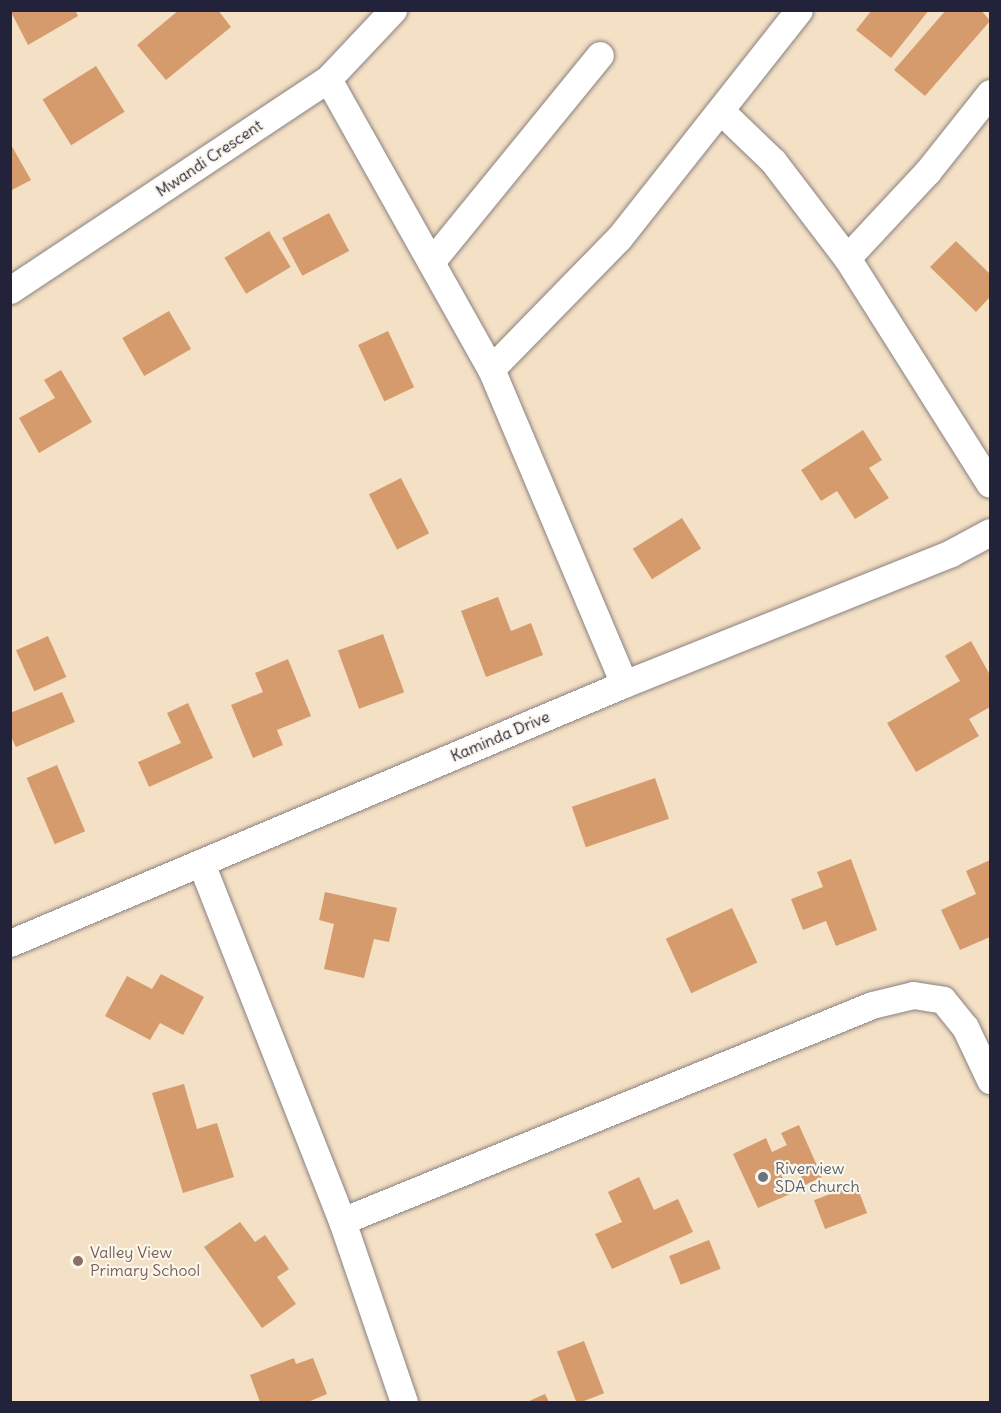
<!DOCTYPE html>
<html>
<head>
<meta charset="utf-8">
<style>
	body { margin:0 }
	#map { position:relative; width:1001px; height:1413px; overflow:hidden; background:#f4e0c4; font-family:Delius,sans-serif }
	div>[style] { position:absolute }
	.building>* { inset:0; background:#d69b6c; transform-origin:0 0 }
	.roads { filter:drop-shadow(0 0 2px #8b8180) drop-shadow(0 0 2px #8b8180) }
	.minor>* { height:27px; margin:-13.5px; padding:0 13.5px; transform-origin:13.5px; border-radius:13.5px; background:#fff }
	.dots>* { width:16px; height:16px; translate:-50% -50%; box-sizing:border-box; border:3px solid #fbf7ec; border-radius:50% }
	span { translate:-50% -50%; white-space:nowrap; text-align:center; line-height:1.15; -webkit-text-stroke:4.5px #fbf7ec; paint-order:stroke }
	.street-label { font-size:16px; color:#22223b }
	.worship-label { font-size:16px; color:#5b616d }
	.left { translate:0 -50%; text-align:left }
	.education-label { font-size:16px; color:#785e54 }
	.frame { position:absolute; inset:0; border:12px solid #22223b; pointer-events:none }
</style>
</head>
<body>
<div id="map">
	<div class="building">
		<div style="clip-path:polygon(10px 10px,75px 10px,78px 16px,28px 45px)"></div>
		<div style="clip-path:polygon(179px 10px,218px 10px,231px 27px,166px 80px,137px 45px)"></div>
		<div style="clip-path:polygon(872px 10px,929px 10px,891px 58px,856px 30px)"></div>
		<div style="clip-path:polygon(946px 10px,981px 10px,990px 21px,925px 96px,894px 70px)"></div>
		<div style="left:96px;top:66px;width:54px;height:63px;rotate:58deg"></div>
		<div style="clip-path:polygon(10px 143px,31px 180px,10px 191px)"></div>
		<div style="left:329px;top:213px;width:43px;height:53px;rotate:62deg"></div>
		<div style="left:269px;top:231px;width:42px;height:52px;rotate:59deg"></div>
		<div style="clip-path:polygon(956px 241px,990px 274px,990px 297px,976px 312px,930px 267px)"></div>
		<div style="left:169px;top:311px;width:44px;height:54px;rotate:60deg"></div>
		<div style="left:388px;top:331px;width:62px;height:33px;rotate:65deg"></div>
		<div style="clip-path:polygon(61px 370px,92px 422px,39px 453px,19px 418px,55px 398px,44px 380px)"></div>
		<div style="clip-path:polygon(863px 430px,882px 460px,869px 468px,889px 498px,855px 519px,837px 491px,821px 501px,801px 470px)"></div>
		<div style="left:401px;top:478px;width:62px;height:36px;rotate:63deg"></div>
		<div style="left:682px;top:518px;width:36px;height:58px;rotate:58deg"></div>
		<div style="clip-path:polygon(498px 597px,511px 631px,531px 623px,543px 655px,486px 677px,461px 611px)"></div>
		<div style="left:383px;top:634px;width:62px;height:48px;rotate:70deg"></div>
		<div style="left:48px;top:636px;width:45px;height:35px;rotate:66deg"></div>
		<div style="clip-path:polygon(971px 641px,990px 675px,990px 707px,969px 719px,979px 736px,916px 772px,887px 723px,960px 681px,945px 656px)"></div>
		<div style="clip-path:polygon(288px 659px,311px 716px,277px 730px,283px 745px,253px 758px,231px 705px,263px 692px,255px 673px)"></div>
		<div style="clip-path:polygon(62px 692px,75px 722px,16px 747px,10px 735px,10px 713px)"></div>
		<div style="clip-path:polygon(188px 703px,213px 758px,149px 787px,138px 762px,181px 743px,167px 713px)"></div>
		<div style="left:57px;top:765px;width:72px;height:33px;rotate:67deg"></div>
		<div style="left:655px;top:778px;width:43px;height:88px;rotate:71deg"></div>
		<div style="clip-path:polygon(851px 859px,877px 930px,836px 946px,826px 921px,803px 930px,791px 899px,823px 887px,817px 872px)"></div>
		<div style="clip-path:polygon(990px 860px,990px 937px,960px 950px,941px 910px,976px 894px,966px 871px)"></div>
		<div style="clip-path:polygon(325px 892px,397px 908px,389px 942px,374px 939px,364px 978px,324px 969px,334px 924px,319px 920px)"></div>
		<div style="left:732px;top:908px;width:60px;height:73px;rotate:65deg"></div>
		<div style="clip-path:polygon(161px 974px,204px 997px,183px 1035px,160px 1023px,150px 1040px,105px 1016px,127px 976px,152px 989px)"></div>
		<div style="clip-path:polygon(184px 1084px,197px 1129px,217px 1123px,234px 1177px,183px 1193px,152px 1093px)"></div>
		<div style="clip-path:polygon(799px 1125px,822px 1177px,805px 1185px,795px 1163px,779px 1170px,790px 1194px,758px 1208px,733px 1154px,766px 1138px,772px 1152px,787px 1145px,781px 1133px)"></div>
		<div style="clip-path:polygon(639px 1177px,654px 1210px,678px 1199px,693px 1232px,612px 1269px,595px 1234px,622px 1222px,608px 1192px)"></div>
		<div style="left:856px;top:1184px;width:31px;height:45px;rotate:69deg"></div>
		<div style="clip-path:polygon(240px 1222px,255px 1242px,265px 1235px,289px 1269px,277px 1277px,296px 1304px,262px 1328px,204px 1247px)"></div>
		<div style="left:709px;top:1240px;width:31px;height:43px;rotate:68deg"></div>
		<div style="left:584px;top:1341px;width:56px;height:29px;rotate:69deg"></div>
		<div style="clip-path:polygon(294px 1358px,296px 1364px,313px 1358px,327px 1394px,308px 1402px,260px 1402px,250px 1375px)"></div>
		<div style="clip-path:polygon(545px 1394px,549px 1402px,527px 1402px)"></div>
	</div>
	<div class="roads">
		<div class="minor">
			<div style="left:328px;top:79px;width:333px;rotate:60.7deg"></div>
			<div style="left:491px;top:369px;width:342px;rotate:67.1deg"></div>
			<div style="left:990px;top:93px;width:100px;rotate:128.5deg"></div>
			<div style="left:928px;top:171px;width:119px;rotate:133deg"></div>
			<div style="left:847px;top:258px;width:267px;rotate:57.7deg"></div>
			<div style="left:722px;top:112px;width:71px;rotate:43.9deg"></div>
			<div style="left:773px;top:161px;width:122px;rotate:52.7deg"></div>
			<div style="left:431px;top:262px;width:267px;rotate:-50.8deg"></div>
			<div style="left:10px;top:290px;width:382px;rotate:-33.6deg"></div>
			<div style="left:328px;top:79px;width:95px;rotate:-46.7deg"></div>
			<div style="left:491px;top:369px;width:183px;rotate:-45.7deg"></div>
			<div style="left:619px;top:238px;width:290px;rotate:-51.7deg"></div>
			<div style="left:201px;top:863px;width:385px;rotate:68.5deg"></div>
			<div style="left:342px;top:1221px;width:191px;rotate:71.1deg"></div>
			<div style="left:10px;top:943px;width:666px;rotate:-22.87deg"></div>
			<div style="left:624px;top:684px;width:352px;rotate:-21.8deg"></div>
			<div style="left:951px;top:553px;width:44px;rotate:-28.3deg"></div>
			<div style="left:342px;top:1221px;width:572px;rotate:-22.17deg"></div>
			<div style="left:872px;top:1005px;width:42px;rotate:-13.7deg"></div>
			<div style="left:913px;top:995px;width:30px;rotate:9deg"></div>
			<div style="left:943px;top:1000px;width:35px;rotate:51deg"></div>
			<div style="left:965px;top:1027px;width:59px;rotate:64.7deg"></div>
		</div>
	</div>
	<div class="dots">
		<div style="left:763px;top:1177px;background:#6b7280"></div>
		<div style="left:78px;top:1261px;background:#8d6e63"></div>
	</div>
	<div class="street-label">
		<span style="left:209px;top:158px;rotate:-34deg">Mwandi Crescent</span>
		<span style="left:500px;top:736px;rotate:-23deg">Kaminda Drive</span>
	</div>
	<div class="worship-label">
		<span class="left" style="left:775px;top:1177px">Riverview<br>SDA church</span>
	</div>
	<div class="education-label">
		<span class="left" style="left:90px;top:1261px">Valley View<br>Primary School</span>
	</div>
	<div class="frame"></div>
</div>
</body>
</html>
